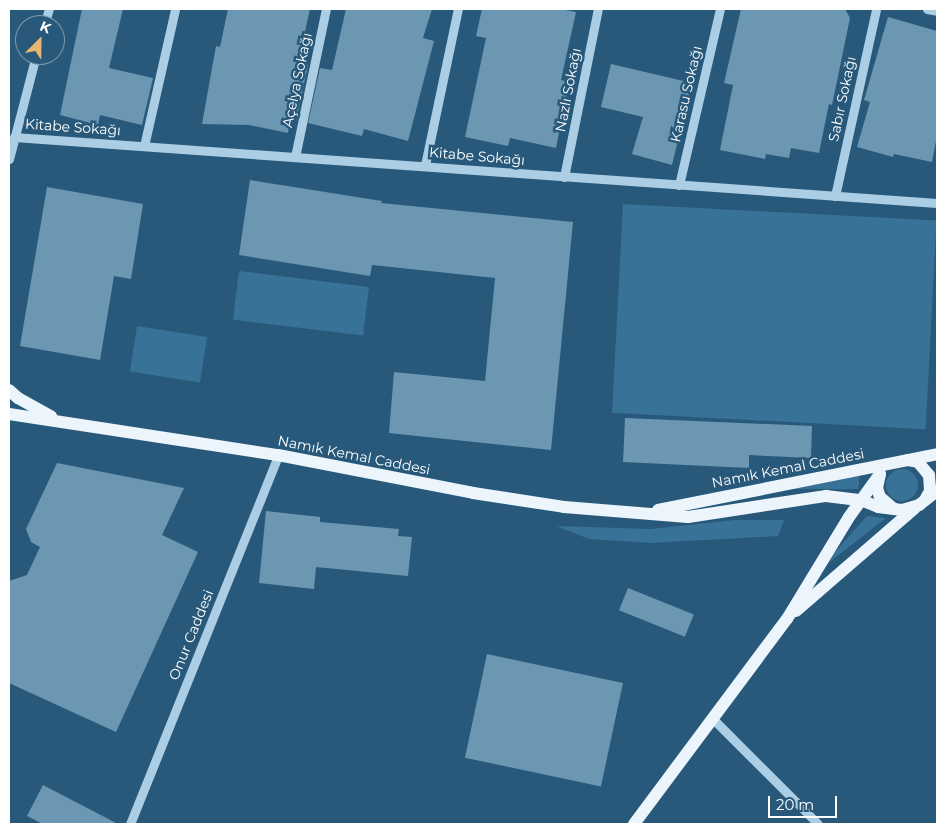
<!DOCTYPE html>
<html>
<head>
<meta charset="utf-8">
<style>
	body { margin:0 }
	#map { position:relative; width:946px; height:833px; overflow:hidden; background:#28597b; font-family:Montserrat,sans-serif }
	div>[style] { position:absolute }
	.green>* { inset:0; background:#387297; transform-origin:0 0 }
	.round { border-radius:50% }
	.building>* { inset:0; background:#6c97b3; transform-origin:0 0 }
	.minor>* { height:9px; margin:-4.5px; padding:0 4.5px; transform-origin:4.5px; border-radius:4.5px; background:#accee4 }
	.major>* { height:12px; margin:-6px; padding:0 6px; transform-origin:6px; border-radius:6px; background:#ecf5fc }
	span { translate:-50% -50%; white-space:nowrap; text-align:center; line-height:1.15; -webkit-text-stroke:5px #28597b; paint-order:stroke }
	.street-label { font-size:14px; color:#fff }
	.frame { position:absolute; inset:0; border:10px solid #fff; pointer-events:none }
	.north { position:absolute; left:15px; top:15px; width:50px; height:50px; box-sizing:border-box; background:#28597b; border:1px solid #7e9bb0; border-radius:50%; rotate:23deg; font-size:14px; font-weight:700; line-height:20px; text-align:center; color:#fff }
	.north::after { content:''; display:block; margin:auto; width:18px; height:22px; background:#ebb573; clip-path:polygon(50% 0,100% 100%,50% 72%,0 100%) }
	.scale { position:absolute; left:768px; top:796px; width:69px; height:22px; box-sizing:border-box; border:2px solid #fff; border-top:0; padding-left:6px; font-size:15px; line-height:18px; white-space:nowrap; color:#fff; -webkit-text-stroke:4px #28597b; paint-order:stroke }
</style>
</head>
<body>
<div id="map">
	<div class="green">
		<div style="left:623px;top:204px;width:314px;height:209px;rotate:3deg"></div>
		<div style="left:239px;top:271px;width:131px;height:49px;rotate:7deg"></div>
		<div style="left:137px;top:326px;width:71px;height:46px;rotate:9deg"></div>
		<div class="round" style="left:886px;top:469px;width:32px;height:32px"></div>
		<div style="clip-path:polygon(860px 474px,858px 489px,773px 489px)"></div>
		<div style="clip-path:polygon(867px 516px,886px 518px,818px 571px)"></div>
		<div style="clip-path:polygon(735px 520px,784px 520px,778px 536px,650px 543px,589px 539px,556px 526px,650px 529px)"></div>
	</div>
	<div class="building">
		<div style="clip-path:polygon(82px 9px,123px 9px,109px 68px,153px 78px,142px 125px,100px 115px,98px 125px,60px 115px)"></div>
		<div style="clip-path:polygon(228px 9px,310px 9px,298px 63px,308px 65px,296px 121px,290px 119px,288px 133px,249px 125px,202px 124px,216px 46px,220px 47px)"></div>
		<div style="clip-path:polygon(346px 9px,432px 9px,423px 38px,434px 41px,408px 141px,364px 129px,362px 136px,308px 123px,320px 68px,332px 70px)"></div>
		<div style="clip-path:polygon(482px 9px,560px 9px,576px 12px,561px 80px,569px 82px,556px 148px,510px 138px,508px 146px,465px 137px,486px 38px,476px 36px)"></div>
		<div style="clip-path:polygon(741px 9px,845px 9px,850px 18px,832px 105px,829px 104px,819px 153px,791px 148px,789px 158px,766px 154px,765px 159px,720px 150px,733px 85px,724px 83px)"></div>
		<div style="clip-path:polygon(888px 17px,937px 31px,937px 136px,932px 162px,894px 154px,893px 157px,857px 147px,870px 102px,864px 100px)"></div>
		<div style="clip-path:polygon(611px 64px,692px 83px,672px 165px,632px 154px,643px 117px,601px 107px)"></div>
		<div style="clip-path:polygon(250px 180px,382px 201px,381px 203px,573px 222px,551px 450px,389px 433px,394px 372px,485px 381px,495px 278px,372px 265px,370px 276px,239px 255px)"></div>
		<div style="clip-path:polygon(47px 187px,143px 204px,131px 279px,114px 276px,100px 360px,20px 346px)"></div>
		<div style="clip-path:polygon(625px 418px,812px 426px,811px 458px,749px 455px,749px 468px,623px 462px)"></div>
		<div style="clip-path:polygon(57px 463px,184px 488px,162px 535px,198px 552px,116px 732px,9px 683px,9px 581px,27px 575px,40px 547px,31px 542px,26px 529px)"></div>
		<div style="clip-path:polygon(266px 511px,320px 517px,320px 522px,399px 529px,398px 536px,412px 537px,408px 576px,316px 567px,314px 589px,259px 583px)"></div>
		<div style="left:628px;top:588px;width:71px;height:24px;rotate:22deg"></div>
		<div style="left:487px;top:654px;width:139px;height:106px;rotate:12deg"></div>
		<div style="clip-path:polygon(43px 785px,118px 824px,43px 824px,27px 816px)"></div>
	</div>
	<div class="minor">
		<div style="left:927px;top:9px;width:10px;rotate:11deg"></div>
		<div style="left:44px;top:25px;width:17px;rotate:-73deg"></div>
		<div style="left:14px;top:137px;width:925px;rotate:4.09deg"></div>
		<div style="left:144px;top:146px;width:140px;rotate:-77.2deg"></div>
		<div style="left:295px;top:157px;width:151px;rotate:-78.2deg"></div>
		<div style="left:9px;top:159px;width:107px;rotate:-75.4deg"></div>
		<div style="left:425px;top:165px;width:159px;rotate:-78.1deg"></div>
		<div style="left:564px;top:177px;width:171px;rotate:-78.6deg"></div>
		<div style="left:679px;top:185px;width:181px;rotate:-76.9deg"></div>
		<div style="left:835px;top:196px;width:191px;rotate:-77.6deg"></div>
		<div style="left:713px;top:719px;width:148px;rotate:45deg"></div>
		<div style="left:130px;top:824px;width:398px;rotate:-68.1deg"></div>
	</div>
	<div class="major">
		<div style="left:9px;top:390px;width:12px;rotate:42deg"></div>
		<div style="left:18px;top:398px;width:38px;rotate:29deg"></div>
		<div style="left:9px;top:414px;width:272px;rotate:8.7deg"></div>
		<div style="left:278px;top:455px;width:199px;rotate:11deg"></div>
		<div style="left:473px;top:493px;width:92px;rotate:8.7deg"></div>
		<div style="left:564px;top:507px;width:124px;rotate:4.6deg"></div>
		<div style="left:688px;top:517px;width:140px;rotate:-8.7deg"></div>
		<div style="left:826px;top:496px;width:35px;rotate:7deg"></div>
		<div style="left:861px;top:500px;width:18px;rotate:22deg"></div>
		<div style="left:878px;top:507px;width:24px;rotate:7deg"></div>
		<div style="left:902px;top:510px;width:18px;rotate:-16deg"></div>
		<div style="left:919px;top:505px;width:23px;rotate:-38deg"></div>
		<div style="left:908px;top:460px;width:10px;rotate:11deg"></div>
		<div style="left:918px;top:462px;width:17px;rotate:50deg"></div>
		<div style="left:929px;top:475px;width:16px;rotate:86deg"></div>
		<div style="left:930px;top:491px;width:8px;rotate:120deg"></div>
		<div style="left:880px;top:474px;width:14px;rotate:102deg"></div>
		<div style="left:877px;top:488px;width:9px;rotate:72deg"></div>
		<div style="left:880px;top:497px;width:18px;rotate:41deg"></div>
		<div style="left:658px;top:510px;width:285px;rotate:-11.3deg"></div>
		<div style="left:796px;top:611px;width:157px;rotate:-40.9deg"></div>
		<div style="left:634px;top:824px;width:256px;rotate:-53.3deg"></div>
		<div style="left:787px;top:619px;width:119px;rotate:-58.7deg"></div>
		<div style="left:849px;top:517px;width:53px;rotate:-54.2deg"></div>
	</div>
	<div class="street-label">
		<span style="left:297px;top:80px;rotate:-78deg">Açelya Sokağı</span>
		<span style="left:568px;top:90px;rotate:-79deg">Nazlı Sokağı</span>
		<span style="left:686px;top:94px;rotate:-77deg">Karasu Sokağı</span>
		<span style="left:842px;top:99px;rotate:-78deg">Sabır Sokağı</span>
		<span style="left:73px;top:127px;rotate:4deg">Kitabe Sokağı</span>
		<span style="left:477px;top:156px;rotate:5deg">Kitabe Sokağı</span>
		<span style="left:354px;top:455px;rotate:11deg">Namık Kemal Caddesi</span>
		<span style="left:788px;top:468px;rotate:-11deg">Namık Kemal Caddesi</span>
		<span style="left:191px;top:635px;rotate:-68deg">Onur Caddesi</span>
	</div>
	<div class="frame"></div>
	<div class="north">K</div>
	<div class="scale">20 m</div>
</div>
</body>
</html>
